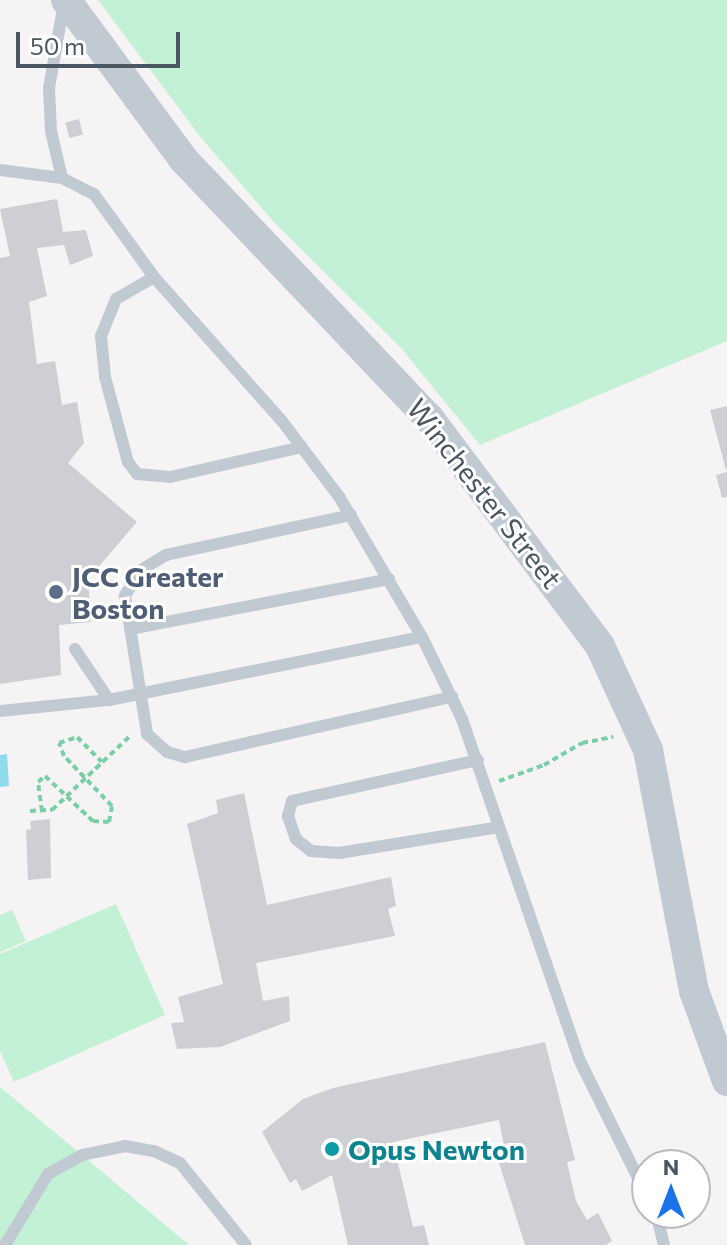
<!DOCTYPE html>
<html>
<head>
<meta charset="utf-8">
<style>
	body { margin:0 }
	#map { position:relative; width:727px; height:1245px; overflow:hidden; background:#f5f3f3; font-family:Commissioner,sans-serif }
	div>[style] { position:absolute }
	.green>* { inset:0; background:#c3f1d5 }
	.water>* { inset:0; background:#90daee }
	.building>* { inset:0; background:#cdcfd5; transform-origin:0 0 }
	.path>* { height:4px; margin-top:-2px; transform-origin:0; background:repeating-linear-gradient(90deg,#7ad0a6 0 6px,transparent 0 10px) }
	.service>* { height:12px; margin:-6px; padding:0 6px; transform-origin:6px; border-radius:6px; background:#c1cad2 }
	.tertiary>* { height:30px; margin:-15px; padding:0 15px; transform-origin:15px; border-radius:15px; background:#c1cad2 }
	.dots>* { width:22px; height:22px; translate:-50% -50%; box-sizing:border-box; border:4px solid #fff; border-radius:50% }
	span { translate:-50% -50%; white-space:nowrap; text-align:center; line-height:1.15; -webkit-text-stroke:6px #fff; paint-order:stroke }
	.street-label { font-size:28px; color:#4a5661 }
	.service-label { font-size:28px; color:#4e5e75; font-weight:700 }
	.left { translate:0 -50%; text-align:left }
	.culture-label { font-size:28px; color:#0d838f; font-weight:700 }
	.north { position:absolute; left:631px; top:1149px; width:80px; height:80px; box-sizing:border-box; background:#fff; border:2px solid #b7bbc0; border-radius:50%; rotate:0deg; font-size:22px; font-weight:700; line-height:32px; text-align:center; color:#4a5661 }
	.north::after { content:''; display:block; margin:auto; width:28px; height:36px; background:#1a73e8; clip-path:polygon(50% 0,100% 100%,50% 72%,0 100%) }
	.scale { position:absolute; left:16px; top:32px; width:164px; height:36px; box-sizing:border-box; border:4px solid #4a5661; border-top:0; padding-left:10px; font-size:24px; line-height:28px; white-space:nowrap; color:#4a5661; -webkit-text-stroke:6px #fff; paint-order:stroke }
</style>
</head>
<body>
<div id="map">
	<div class="green">
		<div style="clip-path:polygon(98px 0,727px 0,727px 341px,480px 445px,401px 348px,273px 221px,202px 139px)"></div>
		<div style="clip-path:polygon(116px 904px,165px 1015px,14px 1082px,0 1051px,0 954px)"></div>
		<div style="clip-path:polygon(12px 910px,26px 941px,0 952px,0 915px)"></div>
		<div style="clip-path:polygon(0 1087px,82px 1155px,189px 1245px,0 1245px)"></div>
	</div>
	<div class="water">
		<div style="clip-path:polygon(7px 754px,9px 786px,0 787px,0 755px)"></div>
	</div>
	<div class="building">
		<div style="left:79px;top:119px;width:16px;height:14px;rotate:76deg"></div>
		<div style="clip-path:polygon(57px 199px,63px 232px,86px 230px,93px 256px,70px 265px,64px 245px,37px 248px,47px 296px,29px 302px,37px 364px,55px 361px,62px 405px,77px 402px,84px 443px,68px 463px,137px 522px,88px 579px,91px 622px,59px 625px,61px 675px,0 684px,0 258px,10px 256px,0 209px)"></div>
		<div style="clip-path:polygon(727px 406px,727px 470px,726px 470px,710px 410px)"></div>
		<div style="clip-path:polygon(727px 472px,727px 497px,722px 498px,716px 475px)"></div>
		<div style="clip-path:polygon(244px 793px,267px 905px,391px 877px,396px 906px,388px 909px,395px 936px,256px 963px,263px 1001px,289px 996px,290px 1021px,220px 1047px,177px 1049px,171px 1023px,184px 1022px,178px 997px,223px 984px,187px 824px,218px 813px,216px 800px)"></div>
		<div style="clip-path:polygon(50px 819px,51px 878px,28px 880px,26px 830px,31px 829px,30px 821px)"></div>
		<div style="clip-path:polygon(545px 1042px,575px 1160px,567px 1162px,576px 1201px,587px 1220px,598px 1213px,612px 1241px,606px 1245px,525px 1245px,499px 1163px,507px 1162px,499px 1120px,393px 1142px,413px 1227px,424px 1225px,429px 1245px,348px 1245px,332px 1175px,302px 1191px,296px 1179px,290px 1183px,262px 1132px,303px 1099px,333px 1088px)"></div>
	</div>
	<div class="path">
		<div style="left:499px;top:781px;width:48px;rotate:-19.6deg"></div>
		<div style="left:544px;top:765px;width:44px;rotate:-30.1deg"></div>
		<div style="left:582px;top:743px;width:32px;rotate:-11deg"></div>
		<div style="left:30px;top:811px;width:22px;rotate:-3deg"></div>
		<div style="left:52px;top:810px;width:109px;rotate:-43.5deg"></div>
		<div style="left:42px;top:811px;width:29px;rotate:-98deg"></div>
		<div style="left:38px;top:782px;width:9px;rotate:-41deg"></div>
		<div style="left:45px;top:776px;width:66px;rotate:43.2deg"></div>
		<div style="left:93px;top:821px;width:16px;rotate:4deg"></div>
		<div style="left:109px;top:822px;width:16px;rotate:-79deg"></div>
		<div style="left:112px;top:806px;width:69px;rotate:-133.8deg"></div>
		<div style="left:64px;top:756px;width:14px;rotate:-111deg"></div>
		<div style="left:59px;top:743px;width:19px;rotate:-18deg"></div>
		<div style="left:77px;top:737px;width:35px;rotate:45deg"></div>
	</div>
	<div class="service">
		<div style="left:0;top:170px;width:63px;rotate:7.4deg"></div>
		<div style="left:62px;top:178px;width:36px;rotate:27deg"></div>
		<div style="left:94px;top:194px;width:102px;rotate:54.1deg"></div>
		<div style="left:154px;top:277px;width:193px;rotate:48.4deg"></div>
		<div style="left:282px;top:421px;width:96px;rotate:53deg"></div>
		<div style="left:340px;top:498px;width:161px;rotate:59.5deg"></div>
		<div style="left:422px;top:637px;width:91px;rotate:64deg"></div>
		<div style="left:462px;top:719px;width:360px;rotate:71deg"></div>
		<div style="left:579px;top:1059px;width:153px;rotate:63.6deg"></div>
		<div style="left:62px;top:178px;width:48px;rotate:-103.2deg"></div>
		<div style="left:51px;top:131px;width:43px;rotate:-92.7deg"></div>
		<div style="left:49px;top:88px;width:86px;rotate:-80deg"></div>
		<div style="left:154px;top:277px;width:44px;rotate:149.9deg"></div>
		<div style="left:116px;top:299px;width:40px;rotate:112deg"></div>
		<div style="left:101px;top:336px;width:41px;rotate:84.4deg"></div>
		<div style="left:105px;top:377px;width:88px;rotate:74.9deg"></div>
		<div style="left:128px;top:462px;width:15px;rotate:53deg"></div>
		<div style="left:137px;top:474px;width:33px;rotate:5deg"></div>
		<div style="left:170px;top:477px;width:135px;rotate:-12.8deg"></div>
		<div style="left:351px;top:515px;width:189px;rotate:167.8deg"></div>
		<div style="left:166px;top:555px;width:29px;rotate:149deg"></div>
		<div style="left:141px;top:570px;width:31px;rotate:122deg"></div>
		<div style="left:125px;top:596px;width:140px;rotate:80.9deg"></div>
		<div style="left:147px;top:734px;width:27px;rotate:42deg"></div>
		<div style="left:167px;top:752px;width:19px;rotate:16deg"></div>
		<div style="left:185px;top:757px;width:274px;rotate:-12.7deg"></div>
		<div style="left:130px;top:629px;width:264px;rotate:-10.9deg"></div>
		<div style="left:75px;top:649px;width:61px;rotate:56.3deg"></div>
		<div style="left:109px;top:700px;width:319px;rotate:-11.4deg"></div>
		<div style="left:0;top:711px;width:110px;rotate:-5.8deg"></div>
		<div style="left:478px;top:760px;width:190px;rotate:167.6deg"></div>
		<div style="left:292px;top:801px;width:16px;rotate:105deg"></div>
		<div style="left:288px;top:816px;width:24px;rotate:71deg"></div>
		<div style="left:296px;top:839px;width:19px;rotate:39deg"></div>
		<div style="left:311px;top:851px;width:28px;rotate:4deg"></div>
		<div style="left:339px;top:853px;width:162px;rotate:-9.2deg"></div>
		<div style="left:656px;top:1213px;width:33px;rotate:76deg"></div>
		<div style="left:5px;top:1245px;width:83px;rotate:-58.8deg"></div>
		<div style="left:48px;top:1174px;width:39px;rotate:-29deg"></div>
		<div style="left:82px;top:1155px;width:44px;rotate:-11.8deg"></div>
		<div style="left:125px;top:1146px;width:29px;rotate:10deg"></div>
		<div style="left:154px;top:1151px;width:29px;rotate:25deg"></div>
		<div style="left:180px;top:1163px;width:105px;rotate:51.2deg"></div>
	</div>
	<div class="tertiary">
		<div style="left:66px;top:0;width:199px;rotate:53.6deg"></div>
		<div style="left:184px;top:160px;width:356px;rotate:46.5deg"></div>
		<div style="left:429px;top:418px;width:285px;rotate:53.1deg"></div>
		<div style="left:600px;top:646px;width:115px;rotate:65.2deg"></div>
		<div style="left:648px;top:750px;width:245px;rotate:79.2deg"></div>
		<div style="left:694px;top:991px;width:96px;rotate:69.9deg"></div>
	</div>
	<div class="dots">
		<div style="left:56px;top:592px;background:#5c6f8a"></div>
		<div style="left:332px;top:1149px;background:#0f9aa8"></div>
	</div>
	<div class="street-label">
		<span style="left:485px;top:493px;rotate:52deg">Winchester Street</span>
	</div>
	<div class="service-label">
		<span class="left" style="left:72px;top:592px">JCC Greater<br>Boston</span>
	</div>
	<div class="culture-label">
		<span class="left" style="left:348px;top:1149px">Opus Newton</span>
	</div>
	<div class="north">N</div>
	<div class="scale">50 m</div>
</div>
</body>
</html>
